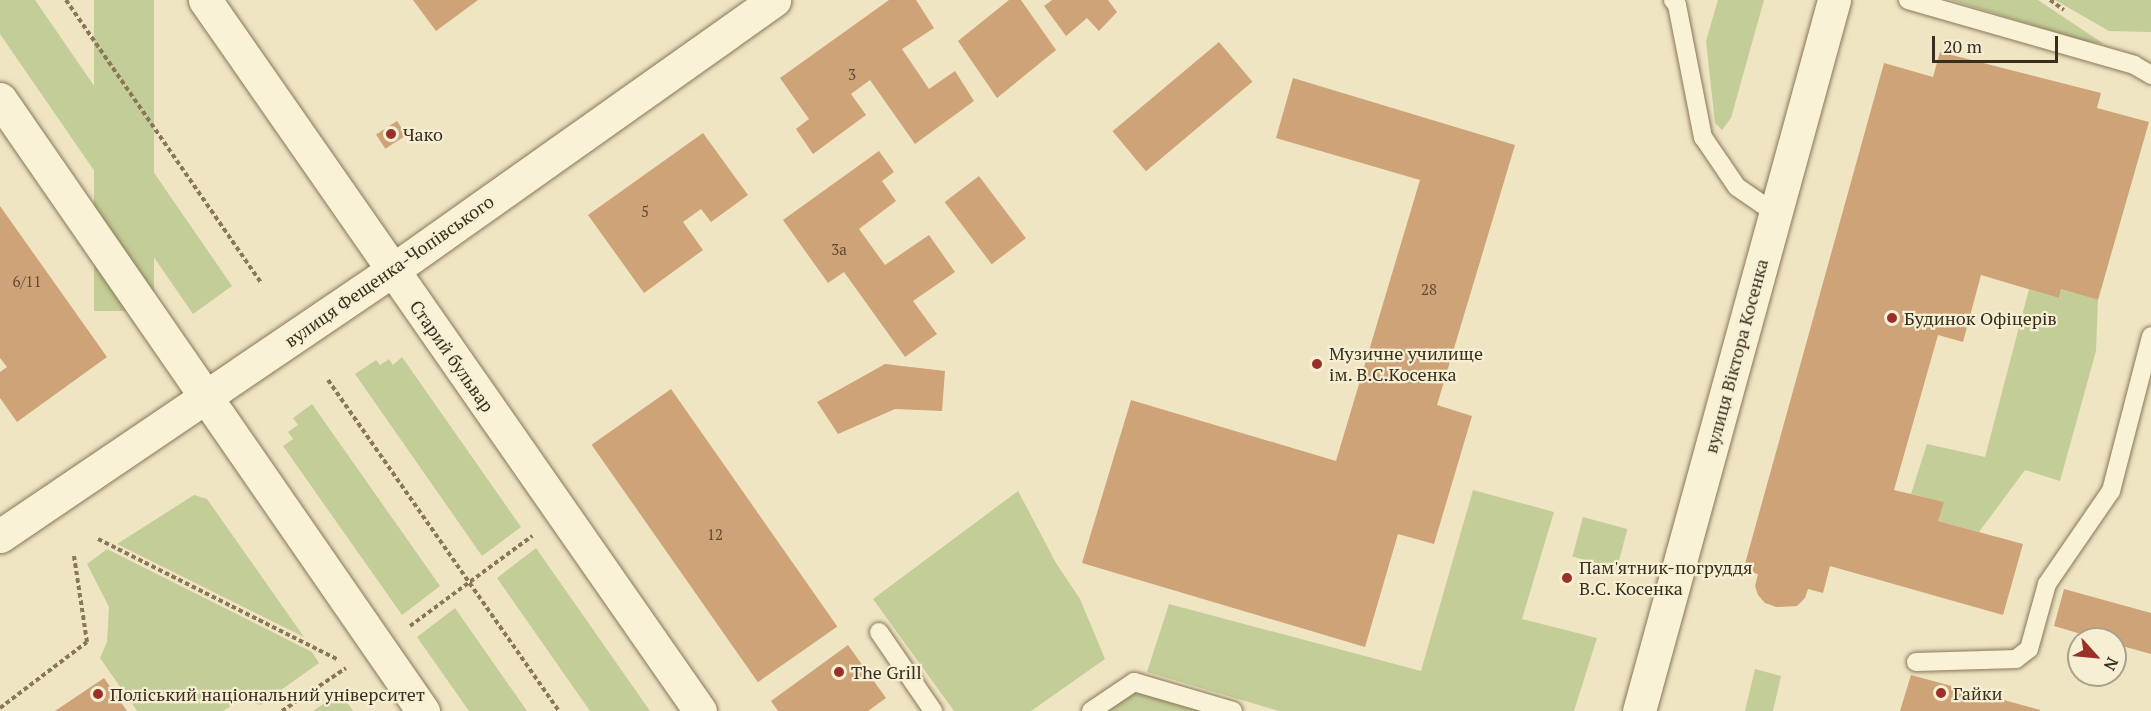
<!DOCTYPE html>
<html>
<head>
<meta charset="utf-8">
<style>
	body { margin:0 }
	#map { position:relative; width:2151px; height:711px; overflow:hidden; background:#efe5c3; font-family:"PT Serif",serif }
	div>[style] { position:absolute }
	.green>* { inset:0; background:#c3cd97; transform-origin:0 0 }
	.building>* { inset:0; background:#cea378; transform-origin:0 0 }
	.path>* { height:4px; margin-top:-2px; transform-origin:0; background:repeating-linear-gradient(90deg,#8a7759 0 4.5px,transparent 0 7.5px) }
	.roads { filter:drop-shadow(0 0 2px #8a7759) drop-shadow(0 0 2px #8a7759) }
	.service>* { height:18px; margin:-9px; padding:0 9px; transform-origin:9px; border-radius:9px; background:#f9f2d7 }
	.minor>* { height:33px; margin:-16.5px; padding:0 16.5px; transform-origin:16.5px; border-radius:16.5px; background:#f9f2d7 }
	.tertiary>* { height:33px; margin:-16.5px; padding:0 16.5px; transform-origin:16.5px; border-radius:16.5px; background:#f9f2d7 }
	.dots>* { width:16px; height:16px; translate:-50% -50%; box-sizing:border-box; border:3px solid #f6efd3; border-radius:50% }
	span { translate:-50% -50%; white-space:nowrap; text-align:center; line-height:1.15; -webkit-text-stroke:4.5px #f6efd3; paint-order:stroke }
	.number-label { font-size:15px; color:#5e4a34 }
	.number-label span { -webkit-text-stroke-width:0 }
	.poi-label { font-size:18px; color:#392d1e }
	.left { translate:0 -50%; text-align:left }
	.street-label { font-size:18px; color:#392d1e }
	.north { position:absolute; left:2067px; top:627px; width:60px; height:60px; box-sizing:border-box; background:#f6efd3; border:2px solid #aaa18b; border-radius:50%; rotate:117deg; font-size:16px; font-weight:700; line-height:24px; text-align:center; color:#392d1e }
	.north::after { content:''; display:block; margin:auto; width:21px; height:27px; background:#9a3028; clip-path:polygon(50% 0,100% 100%,50% 72%,0 100%) }
	.scale { position:absolute; left:1932px; top:36px; width:126px; height:27px; box-sizing:border-box; border:3px solid #392d1e; border-top:0; padding-left:8px; font-size:18px; line-height:21px; white-space:nowrap; color:#392d1e; -webkit-text-stroke:4px #f6efd3; paint-order:stroke }
</style>
</head>
<body>
<div id="map">
	<div class="green">
		<div style="clip-path:polygon(0 0,35px 0,232px 286px,193px 314px,0 34px)"></div>
		<div style="left:94px;top:0;width:60px;height:311px"></div>
		<div style="clip-path:polygon(1718px 0,1764px 0,1731px 118px,1722px 130px,1715px 123px,1706px 41px)"></div>
		<div style="clip-path:polygon(1951px 0,2038px 0,2104px 44px,2084px 41px)"></div>
		<div style="clip-path:polygon(2055px 0,2151px 0,2151px 32px,2109px 31px)"></div>
		<div style="clip-path:polygon(2029px 289px,2059px 298px,2061px 289px,2098px 300px,2096px 351px,2060px 481px,2025px 470px,1979px 532px,1938px 521px,1943px 502px,1911px 494px,1927px 444px,1985px 457px)"></div>
		<div style="clip-path:polygon(402px 357px,521px 527px,482px 556px,355px 374px,376px 360px,380px 365px,389px 359px,393px 365px)"></div>
		<div style="clip-path:polygon(312px 404px,440px 586px,402px 615px,283px 446px,293px 439px,288px 432px,298px 425px,293px 418px)"></div>
		<div style="clip-path:polygon(1473px 490px,1554px 512px,1522px 619px,1597px 638px,1574px 711px,1279px 711px,1147px 672px,1169px 604px,1421px 671px)"></div>
		<div style="clip-path:polygon(1018px 491px,1056px 563px,1080px 599px,1105px 659px,1031px 711px,954px 711px,873px 599px)"></div>
		<div style="clip-path:polygon(194px 495px,207px 499px,304px 637px,117px 544px)"></div>
		<div style="left:1583px;top:517px;width:46px;height:41px;rotate:15deg"></div>
		<div style="clip-path:polygon(536px 548px,650px 711px,590px 711px,497px 578px)"></div>
		<div style="clip-path:polygon(107px 549px,312px 652px,319px 663px,260px 705px,244px 698px,223px 711px,137px 711px,100px 658px,107px 642px,109px 607px,87px 564px)"></div>
		<div style="clip-path:polygon(455px 608px,527px 711px,469px 711px,417px 637px)"></div>
		<div style="clip-path:polygon(1755px 669px,1781px 676px,1773px 711px,1745px 711px)"></div>
		<div style="clip-path:polygon(1136px 690px,1205px 711px,1107px 711px)"></div>
		<div style="clip-path:polygon(340px 692px,353px 711px,313px 711px)"></div>
	</div>
	<div class="building">
		<div style="clip-path:polygon(413px 0,478px 0,436px 31px)"></div>
		<div style="clip-path:polygon(889px 0,916px 0,934px 28px,902px 49px,929px 89px,955px 71px,974px 101px,915px 144px,870px 80px,851px 94px,866px 115px,813px 154px,796px 129px,809px 119px,780px 78px)"></div>
		<div style="clip-path:polygon(1009px 0,1021px 0,1056px 50px,997px 98px,958px 41px)"></div>
		<div style="clip-path:polygon(1052px 0,1108px 0,1117px 12px,1099px 31px,1087px 18px,1066px 36px,1044px 6px)"></div>
		<div style="left:1219px;top:42px;width:52px;height:139px;rotate:50deg"></div>
		<div style="clip-path:polygon(1940px 52px,2101px 93px,2097px 108px,2149px 122px,2098px 300px,2061px 289px,2059px 298px,1981px 275px,1963px 342px,1938px 335px,1894px 490px,1944px 502px,1938px 521px,2023px 544px,2003px 615px,1830px 566px,1823px 593px,1808px 589px,1805px 598px,1797px 606px,1776px 607px,1765px 603px,1758px 595px,1755px 586px,1758px 574px,1743px 571px,1884px 63px,1933px 77px)"></div>
		<div style="clip-path:polygon(1293px 78px,1515px 145px,1437px 405px,1472px 416px,1434px 544px,1398px 534px,1365px 647px,1082px 563px,1131px 400px,1336px 461px,1420px 180px,1276px 138px)"></div>
		<div style="left:397px;top:121px;width:17px;height:25px;rotate:57deg"></div>
		<div style="clip-path:polygon(703px 133px,748px 195px,711px 222px,701px 209px,683px 222px,703px 250px,644px 293px,588px 215px)"></div>
		<div style="clip-path:polygon(879px 151px,894px 172px,882px 181px,896px 201px,859px 229px,885px 265px,929px 235px,955px 272px,913px 301px,937px 334px,905px 357px,844px 272px,828px 283px,783px 220px)"></div>
		<div style="left:979px;top:176px;width:78px;height:43px;rotate:53deg"></div>
		<div style="clip-path:polygon(0 206px,107px 357px,17px 422px,0 398px,0 372px,7px 367px,0 358px)"></div>
		<div style="clip-path:polygon(885px 364px,945px 371px,942px 411px,895px 409px,838px 434px,817px 402px)"></div>
		<div style="left:671px;top:389px;width:290px;height:97px;rotate:55deg"></div>
		<div style="clip-path:polygon(2064px 589px,2151px 613px,2151px 654px,2115px 644px,2115px 639px,2098px 639px,2054px 626px)"></div>
		<div style="clip-path:polygon(848px 645px,886px 698px,868px 711px,778px 711px,771px 701px)"></div>
		<div style="clip-path:polygon(1911px 675px,2040px 710px,2040px 711px,1900px 711px)"></div>
		<div style="clip-path:polygon(104px 678px,127px 711px,55px 711px)"></div>
	</div>
	<div class="path">
		<div style="left:66px;top:0;width:344px;rotate:55.4deg"></div>
		<div style="left:2050px;top:0;width:17px;rotate:36deg"></div>
		<div style="left:328px;top:380px;width:404px;rotate:55.1deg"></div>
		<div style="left:98px;top:539px;width:270px;rotate:26.7deg"></div>
		<div style="left:410px;top:626px;width:152px;rotate:-36.4deg"></div>
		<div style="left:0;top:708px;width:109px;rotate:-37.2deg"></div>
		<div style="left:87px;top:642px;width:87px;rotate:-98.6deg"></div>
		<div style="left:282px;top:711px;width:77px;rotate:-33.9deg"></div>
	</div>
	<div class="roads">
		<div class="service">
			<div style="left:1673px;top:0;width:6px;rotate:51deg"></div>
			<div style="left:1677px;top:5px;width:135px;rotate:78.9deg"></div>
			<div style="left:1703px;top:137px;width:60px;rotate:55.8deg"></div>
			<div style="left:1737px;top:187px;width:46px;rotate:34.4deg"></div>
			<div style="left:1908px;top:0;width:235px;rotate:16deg"></div>
			<div style="left:2134px;top:65px;width:20px;rotate:30deg"></div>
			<div style="left:879px;top:632px;width:96px;rotate:55.6deg"></div>
			<div style="left:1916px;top:662px;width:100px;rotate:-1.7deg"></div>
			<div style="left:2016px;top:659px;width:16px;rotate:-38deg"></div>
			<div style="left:2029px;top:649px;width:67px;rotate:-74.5deg"></div>
			<div style="left:2047px;top:584px;width:113px;rotate:-55.5deg"></div>
			<div style="left:2111px;top:491px;width:160px;rotate:-75.5deg"></div>
			<div style="left:1091px;top:711px;width:52px;rotate:-34deg"></div>
			<div style="left:1134px;top:682px;width:103px;rotate:16.3deg"></div>
		</div>
		<div class="minor">
			<div style="left:205px;top:0;width:866px;rotate:55.15deg"></div>
			<div style="left:0;top:99px;width:744px;rotate:55.35deg"></div>
			<div style="left:1639px;top:711px;width:737px;rotate:-74.66deg"></div>
		</div>
		<div class="tertiary">
			<div style="left:0;top:536px;width:475px;rotate:-34.1deg"></div>
			<div style="left:393px;top:270px;width:467px;rotate:-35.3deg"></div>
		</div>
	</div>
	<div class="dots">
		<div style="left:391px;top:134px;background:#9a3028"></div>
		<div style="left:1892px;top:318px;background:#9a3028"></div>
		<div style="left:1317px;top:364px;background:#9a3028"></div>
		<div style="left:1567px;top:578px;background:#9a3028"></div>
		<div style="left:839px;top:672px;background:#9a3028"></div>
		<div style="left:1941px;top:693px;background:#9a3028"></div>
		<div style="left:98px;top:694px;background:#9a3028"></div>
	</div>
	<div class="number-label">
		<span style="left:852px;top:75px">3</span>
		<span style="left:645px;top:212px">5</span>
		<span style="left:839px;top:250px">3а</span>
		<span style="left:27px;top:282px">6/11</span>
		<span style="left:1429px;top:290px">28</span>
		<span style="left:715px;top:535px">12</span>
	</div>
	<div class="poi-label">
		<span class="left" style="left:403px;top:134px">Чако</span>
		<span class="left" style="left:1904px;top:318px">Будинок Офіцерів</span>
		<span class="left" style="left:1329px;top:364px">Музичне училище<br>ім. В.С.Косенка</span>
		<span class="left" style="left:1579px;top:578px">Пам'ятник-погруддя<br>В.С. Косенка</span>
		<span class="left" style="left:851px;top:672px">The Grill</span>
		<span class="left" style="left:1953px;top:693px">Гайки</span>
		<span class="left" style="left:110px;top:694px">Поліський національний університет</span>
	</div>
	<div class="street-label">
		<span style="left:389px;top:271px;rotate:-35deg">вулиця Фещенка-Чопівського</span>
		<span style="left:452px;top:356px;rotate:55deg">Старий бульвар</span>
		<span style="left:1736px;top:356px;rotate:-75deg">вулиця Віктора Косенка</span>
	</div>
	<div class="north">N</div>
	<div class="scale">20 m</div>
</div>
</body>
</html>
